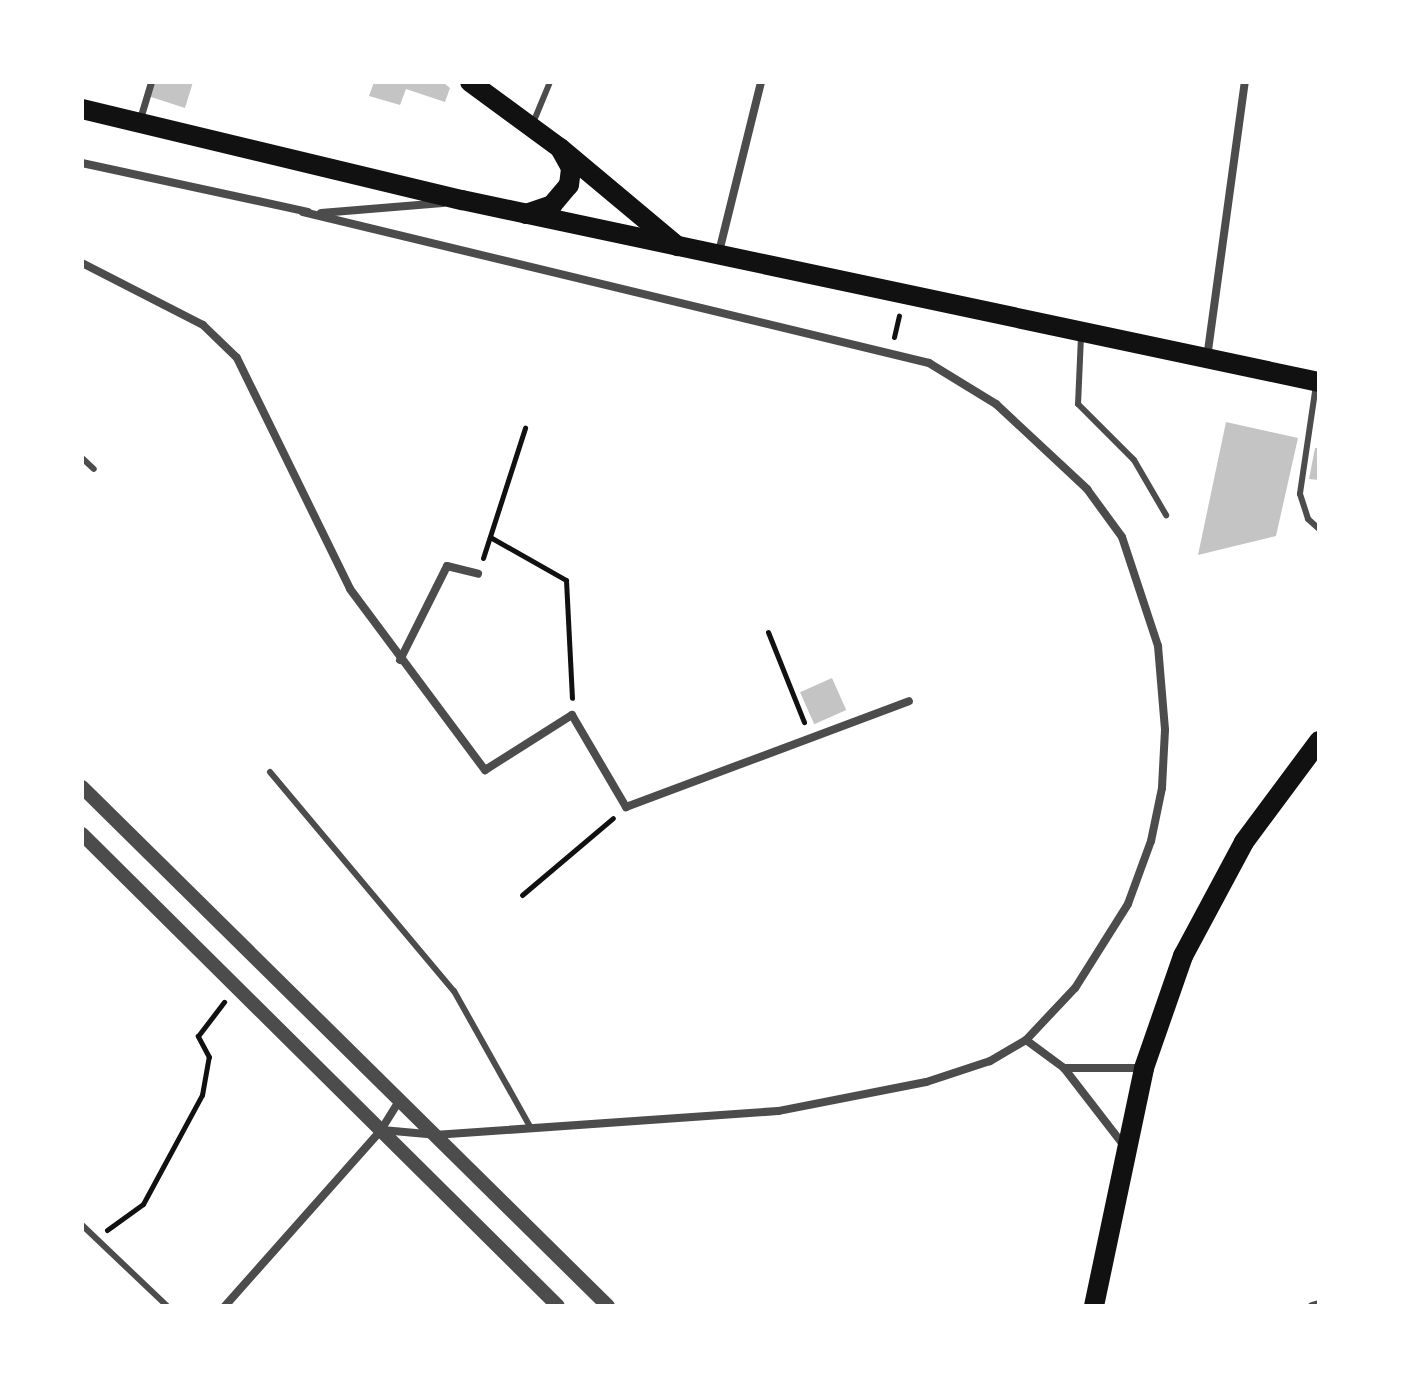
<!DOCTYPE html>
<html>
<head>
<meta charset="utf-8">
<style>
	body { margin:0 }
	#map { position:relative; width:1401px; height:1388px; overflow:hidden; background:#fff; font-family:"Noto Serif",serif }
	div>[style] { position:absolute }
	.building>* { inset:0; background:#c4c4c4; transform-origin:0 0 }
	.path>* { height:5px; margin:-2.5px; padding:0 2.5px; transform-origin:2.5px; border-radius:2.5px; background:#111 }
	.service>* { height:6px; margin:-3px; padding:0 3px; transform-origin:3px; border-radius:3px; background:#4c4c4c }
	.pedestrian>* { height:7px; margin:-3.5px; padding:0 3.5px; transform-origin:3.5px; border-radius:3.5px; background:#4c4c4c }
	.minor>* { height:8px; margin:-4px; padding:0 4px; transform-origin:4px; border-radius:4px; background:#4c4c4c }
	.tertiary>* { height:14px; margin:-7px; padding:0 7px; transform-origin:7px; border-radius:7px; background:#4c4c4c }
	.primary>* { height:20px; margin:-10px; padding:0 10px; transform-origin:10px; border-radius:10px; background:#111 }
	span { translate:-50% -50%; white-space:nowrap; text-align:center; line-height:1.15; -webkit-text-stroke:7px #fff; paint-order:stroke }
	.frame { position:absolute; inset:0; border:84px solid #fff; pointer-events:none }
</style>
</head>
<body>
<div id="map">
	<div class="building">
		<div style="clip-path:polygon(152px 82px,193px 82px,185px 108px,148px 96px)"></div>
		<div style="clip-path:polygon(374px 82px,443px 82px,450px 88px,445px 102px,406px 89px,400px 105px,369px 96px)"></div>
		<div style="clip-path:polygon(1226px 422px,1298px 438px,1276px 536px,1198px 555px)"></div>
		<div style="clip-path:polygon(1315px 448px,1319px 448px,1319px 480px,1309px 479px)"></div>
		<div style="left:832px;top:678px;width:35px;height:35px;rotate:66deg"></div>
	</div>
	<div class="path">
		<div style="left:894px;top:337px;width:22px;rotate:-77deg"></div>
		<div style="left:490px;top:537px;width:87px;rotate:29.5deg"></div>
		<div style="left:566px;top:580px;width:118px;rotate:87.1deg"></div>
		<div style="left:483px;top:558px;width:137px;rotate:-72.1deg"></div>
		<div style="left:768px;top:632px;width:97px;rotate:68.2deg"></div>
		<div style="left:522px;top:895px;width:119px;rotate:-40.2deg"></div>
		<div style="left:107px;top:1230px;width:44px;rotate:-35.8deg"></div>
		<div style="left:143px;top:1204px;width:124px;rotate:-61.6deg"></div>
		<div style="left:202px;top:1095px;width:39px;rotate:-80deg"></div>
		<div style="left:209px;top:1057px;width:24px;rotate:-118deg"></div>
		<div style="left:198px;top:1036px;width:43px;rotate:-52.6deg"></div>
	</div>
	<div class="service">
		<div style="left:533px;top:123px;width:44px;rotate:-67.5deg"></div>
		<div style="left:1081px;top:336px;width:68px;rotate:92.5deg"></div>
		<div style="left:1078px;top:404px;width:79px;rotate:45deg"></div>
		<div style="left:1134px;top:460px;width:64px;rotate:59.8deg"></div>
		<div style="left:1316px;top:385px;width:110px;rotate:98.4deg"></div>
		<div style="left:1300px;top:494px;width:26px;rotate:72deg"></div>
		<div style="left:1308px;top:519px;width:15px;rotate:42deg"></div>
		<div style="left:82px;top:458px;width:16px;rotate:43deg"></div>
		<div style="left:270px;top:772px;width:286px;rotate:50deg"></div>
		<div style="left:454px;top:991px;width:157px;rotate:60.7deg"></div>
		<div style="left:82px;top:1225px;width:117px;rotate:43.6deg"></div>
	</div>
	<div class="pedestrian">
		<div style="left:139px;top:122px;width:42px;rotate:-73.3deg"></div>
	</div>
	<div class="minor">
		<div style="left:82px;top:163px;width:231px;rotate:12.2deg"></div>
		<div style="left:303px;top:212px;width:644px;rotate:13.56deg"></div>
		<div style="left:929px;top:363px;width:79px;rotate:31.5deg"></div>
		<div style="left:996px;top:404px;width:125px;rotate:43deg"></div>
		<div style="left:1087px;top:489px;width:59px;rotate:53.9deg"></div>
		<div style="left:1122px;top:537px;width:115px;rotate:71.7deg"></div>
		<div style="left:1158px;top:646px;width:84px;rotate:85.2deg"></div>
		<div style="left:1165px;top:730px;width:58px;rotate:93deg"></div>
		<div style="left:1162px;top:788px;width:54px;rotate:101.7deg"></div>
		<div style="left:1151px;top:841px;width:67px;rotate:110.1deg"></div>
		<div style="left:1128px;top:904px;width:99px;rotate:122.2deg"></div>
		<div style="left:1075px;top:988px;width:71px;rotate:133.3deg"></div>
		<div style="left:1026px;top:1040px;width:42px;rotate:149.7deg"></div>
		<div style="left:990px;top:1061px;width:67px;rotate:161.8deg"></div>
		<div style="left:926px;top:1082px;width:151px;rotate:168.9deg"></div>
		<div style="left:778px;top:1111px;width:341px;rotate:176deg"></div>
		<div style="left:438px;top:1135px;width:56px;rotate:-174.9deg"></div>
		<div style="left:321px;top:213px;width:122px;rotate:-4.7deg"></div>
		<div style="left:718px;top:256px;width:179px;rotate:-76.1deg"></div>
		<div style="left:82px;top:263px;width:136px;rotate:27.1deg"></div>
		<div style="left:203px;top:325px;width:47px;rotate:44.1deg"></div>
		<div style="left:237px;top:358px;width:257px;rotate:63.9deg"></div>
		<div style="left:350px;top:589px;width:226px;rotate:53.3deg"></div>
		<div style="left:485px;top:770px;width:103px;rotate:-32.3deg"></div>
		<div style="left:572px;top:715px;width:107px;rotate:59.6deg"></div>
		<div style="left:626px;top:807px;width:302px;rotate:-20.5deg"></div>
		<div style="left:1207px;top:358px;width:279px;rotate:-82.2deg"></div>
		<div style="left:400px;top:660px;width:105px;rotate:-63.4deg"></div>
		<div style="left:447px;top:566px;width:32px;rotate:14deg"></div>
		<div style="left:1026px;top:1040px;width:47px;rotate:36.4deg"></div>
		<div style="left:1064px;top:1068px;width:100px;rotate:52.3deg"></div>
		<div style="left:1064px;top:1068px;width:80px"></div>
		<div style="left:225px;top:1306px;width:235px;rotate:-48.4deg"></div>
		<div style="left:381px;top:1130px;width:36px;rotate:-58deg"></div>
		<div style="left:1312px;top:1306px;width:7px;rotate:-16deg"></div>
	</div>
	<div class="tertiary">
		<div style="left:82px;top:787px;width:739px;rotate:44.62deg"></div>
		<div style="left:82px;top:834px;width:670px;rotate:44.76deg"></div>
	</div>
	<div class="primary">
		<div style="left:470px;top:82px;width:112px;rotate:36.3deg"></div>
		<div style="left:560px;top:148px;width:153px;rotate:39.9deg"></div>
		<div style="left:82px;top:109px;width:391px;rotate:13.5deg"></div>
		<div style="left:462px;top:200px;width:876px;rotate:11.99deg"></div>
		<div style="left:526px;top:214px;width:28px;rotate:-19deg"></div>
		<div style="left:552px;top:205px;width:26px;rotate:-50deg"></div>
		<div style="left:569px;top:185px;width:17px;rotate:-83deg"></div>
		<div style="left:571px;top:168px;width:21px;rotate:-119deg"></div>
		<div style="left:1094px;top:1306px;width:243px;rotate:-78.1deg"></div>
		<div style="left:1144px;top:1068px;width:119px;rotate:-70.8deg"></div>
		<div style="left:1183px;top:956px;width:129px;rotate:-61.8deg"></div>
		<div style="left:1244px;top:842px;width:126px;rotate:-53.4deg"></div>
	</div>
	<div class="frame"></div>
</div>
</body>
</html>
